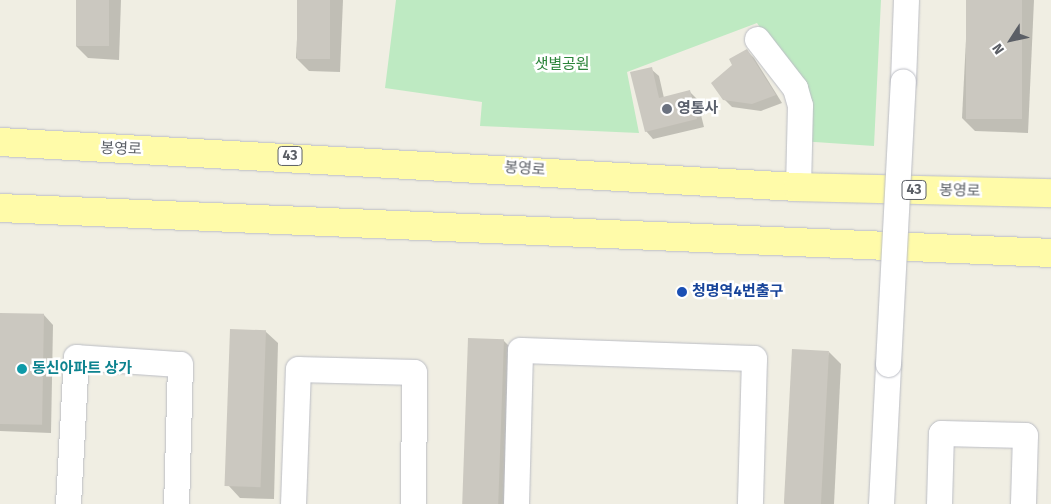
<!DOCTYPE html>
<html>
<head>
<meta charset="utf-8">
<style>
	body { margin:0 }
	#map { position:relative; width:1051px; height:504px; overflow:hidden; background:#f0eee3; font-family:"Fira Sans","Noto Sans KR",sans-serif }
	div>[style] { position:absolute }
	.green>* { inset:0; background:#beeac2 }
	.shadow>* { inset:0; background:#0003 }
	.building>* { inset:0; background:#cbc8c0; transform-origin:0 0 }
	.roads { filter:drop-shadow(0 0 1px #bbbdc4) drop-shadow(0 0 1px #bbbdc4) }
	.minor>* { height:25px; margin:-12.5px; padding:0 12.5px; transform-origin:12.5px; border-radius:12.5px; background:#fff }
	.major>* { height:28px; margin:-14px; padding:0 14px; transform-origin:14px; border-radius:14px; background:#fffba9 }
	.bridges { filter:drop-shadow(0 0 1px #bbbdc4) drop-shadow(0 0 1px #bbbdc4) }
	.minor-bridge>* { height:25px; margin:-12.5px; padding:0 12.5px; transform-origin:12.5px; border-radius:12.5px; background:#fff }
	.dots>* { width:14px; height:14px; translate:-50% -50%; box-sizing:border-box; border:2px solid #fff; border-radius:50% }
	span { translate:-50% -50%; white-space:nowrap; text-align:center; line-height:1.15; -webkit-text-stroke:5px #fff; paint-order:stroke }
	.shield-label span { padding:1px 4px; background:#fff; border:1px solid; border-radius:4px; -webkit-text-stroke-width:0 }
	.shield-label { font-size:14px; color:#5b5f66; font-weight:700 }
	.park-label { font-size:15px; color:#2c843a }
	.worship-label { font-size:15px; color:#5b616d; font-weight:700 }
	.left { translate:0 -50%; text-align:left }
	.street-label { font-size:15px; color:#5b5f66 }
	.transit-label { font-size:15px; color:#164399; font-weight:700 }
	.culture-label { font-size:15px; color:#0d838f; font-weight:700 }
	.north { position:absolute; left:986px; top:15px; width:50px; height:50px; -webkit-text-stroke:4px #fff; paint-order:stroke; rotate:235deg; font-size:14px; font-weight:700; line-height:20px; text-align:center; color:#5b5f66 }
	.north::after { content:''; display:block; margin:auto; width:18px; height:22px; background:#5b5f66; clip-path:polygon(50% 0,100% 100%,50% 72%,0 100%) }
</style>
</head>
<body>
<div id="map">
	<div class="green">
		<div style="clip-path:polygon(396px 0,881px 0,874px 146px,800px 141px,799px 85px,757px 23px,627px 72px,639px 133px,480px 126px,482px 102px,385px 88px)"></div>
	</div>
	<div class="shadow">
		<div style="clip-path:polygon(78px 0,121px 0,119px 60px,88px 58px,76px 46px)"></div>
		<div style="clip-path:polygon(299px 0,343px 0,340px 72px,309px 71px,296px 58px)"></div>
		<div style="clip-path:polygon(968px 0,1034px 0,1028px 133px,975px 131px,962px 118px)"></div>
		<div style="clip-path:polygon(747px 51px,754px 58px,782px 103px,761px 111px,732px 107px,724px 99px,734px 65px)"></div>
		<div style="clip-path:polygon(651px 69px,659px 76px,664px 98px,690px 92px,697px 99px,704px 127px,653px 139px,646px 131px)"></div>
		<div style="clip-path:polygon(0 314px,44px 315px,53px 325px,51px 433px,0 431px)"></div>
		<div style="clip-path:polygon(265px 331px,278px 343px,274px 499px,240px 498px,228px 485px)"></div>
		<div style="clip-path:polygon(503px 340px,516px 353px,510px 504px,464px 504px)"></div>
		<div style="clip-path:polygon(829px 352px,841px 364px,834px 504px,785px 504px)"></div>
	</div>
	<div class="building">
		<div style="left:76px;top:0;width:33px;height:46px"></div>
		<div style="left:297px;top:0;width:33px;height:59px"></div>
		<div style="left:966px;top:0;width:56px;height:119px"></div>
		<div style="clip-path:polygon(747px 49px,776px 95px,752px 104px,723px 100px,711px 83px,732px 65px,729px 59px)"></div>
		<div style="clip-path:polygon(652px 67px,659px 98px,690px 90px,697px 119px,645px 132px,630px 72px)"></div>
		<div style="left:0;top:313px;width:44px;height:111px;rotate:1deg"></div>
		<div style="left:230px;top:329px;width:36px;height:157px;rotate:2deg"></div>
		<div style="left:468px;top:338px;width:36px;height:166px;rotate:2deg"></div>
		<div style="left:792px;top:349px;width:37px;height:155px;rotate:3deg"></div>
	</div>
	<div class="roads">
		<div class="minor">
			<div style="left:757px;top:39px;width:62px;rotate:52.2deg"></div>
			<div style="left:795px;top:88px;width:18px;rotate:74deg"></div>
			<div style="left:800px;top:105px;width:82px;rotate:91.4deg"></div>
			<div style="left:903px;top:81px;width:81px;rotate:-87.9deg"></div>
			<div style="left:68px;top:504px;width:147px;rotate:-86.9deg"></div>
			<div style="left:76px;top:357px;width:104px;rotate:3.9deg"></div>
			<div style="left:180px;top:364px;width:140px;rotate:91.6deg"></div>
			<div style="left:293px;top:504px;width:135px;rotate:-87.9deg"></div>
			<div style="left:298px;top:369px;width:116px;rotate:1.5deg"></div>
			<div style="left:414px;top:372px;width:132px;rotate:90.4deg"></div>
			<div style="left:516px;top:504px;width:154px;rotate:-88.5deg"></div>
			<div style="left:520px;top:350px;width:234px;rotate:2deg"></div>
			<div style="left:754px;top:358px;width:146px;rotate:91.6deg"></div>
			<div style="left:881px;top:504px;width:140px;rotate:-87.1deg"></div>
			<div style="left:939px;top:504px;width:71px;rotate:-88.4deg"></div>
			<div style="left:941px;top:433px;width:84px;rotate:1.4deg"></div>
			<div style="left:1025px;top:435px;width:69px;rotate:91.7deg"></div>
		</div>
		<div class="major">
			<div style="left:0;top:142px;width:799px;rotate:3.23deg"></div>
			<div style="left:798px;top:187px;width:253px;rotate:1.4deg"></div>
			<div style="left:0;top:208px;width:1052px;rotate:2.45deg"></div>
		</div>
	</div>
	<div class="bridges">
		<div class="minor-bridge">
			<div style="left:888px;top:364px;width:283px;rotate:-87deg"></div>
		</div>
	</div>
	<div class="dots">
		<div style="left:667px;top:109px;background:#6b7280"></div>
		<div style="left:682px;top:292px;background:#1a4fb4"></div>
		<div style="left:22px;top:369px;background:#0f9aa8"></div>
	</div>
	<div class="shield-label">
		<span style="left:290px;top:156px">43</span>
		<span style="left:914px;top:190px">43</span>
	</div>
	<div class="park-label">
		<span style="left:562px;top:65px">샛별공원</span>
	</div>
	<div class="worship-label">
		<span class="left" style="left:677px;top:109px">영통사</span>
	</div>
	<div class="street-label">
		<span style="left:121px;top:149px;rotate:2deg">봉영로</span>
		<span style="left:525px;top:169px;rotate:4deg">봉영로</span>
		<span style="left:960px;top:191px;rotate:1deg">봉영로</span>
	</div>
	<div class="transit-label">
		<span class="left" style="left:692px;top:292px">청명역4번출구</span>
	</div>
	<div class="culture-label">
		<span class="left" style="left:32px;top:369px">동신아파트 상가</span>
	</div>
	<div class="north">N</div>
</div>
</body>
</html>
